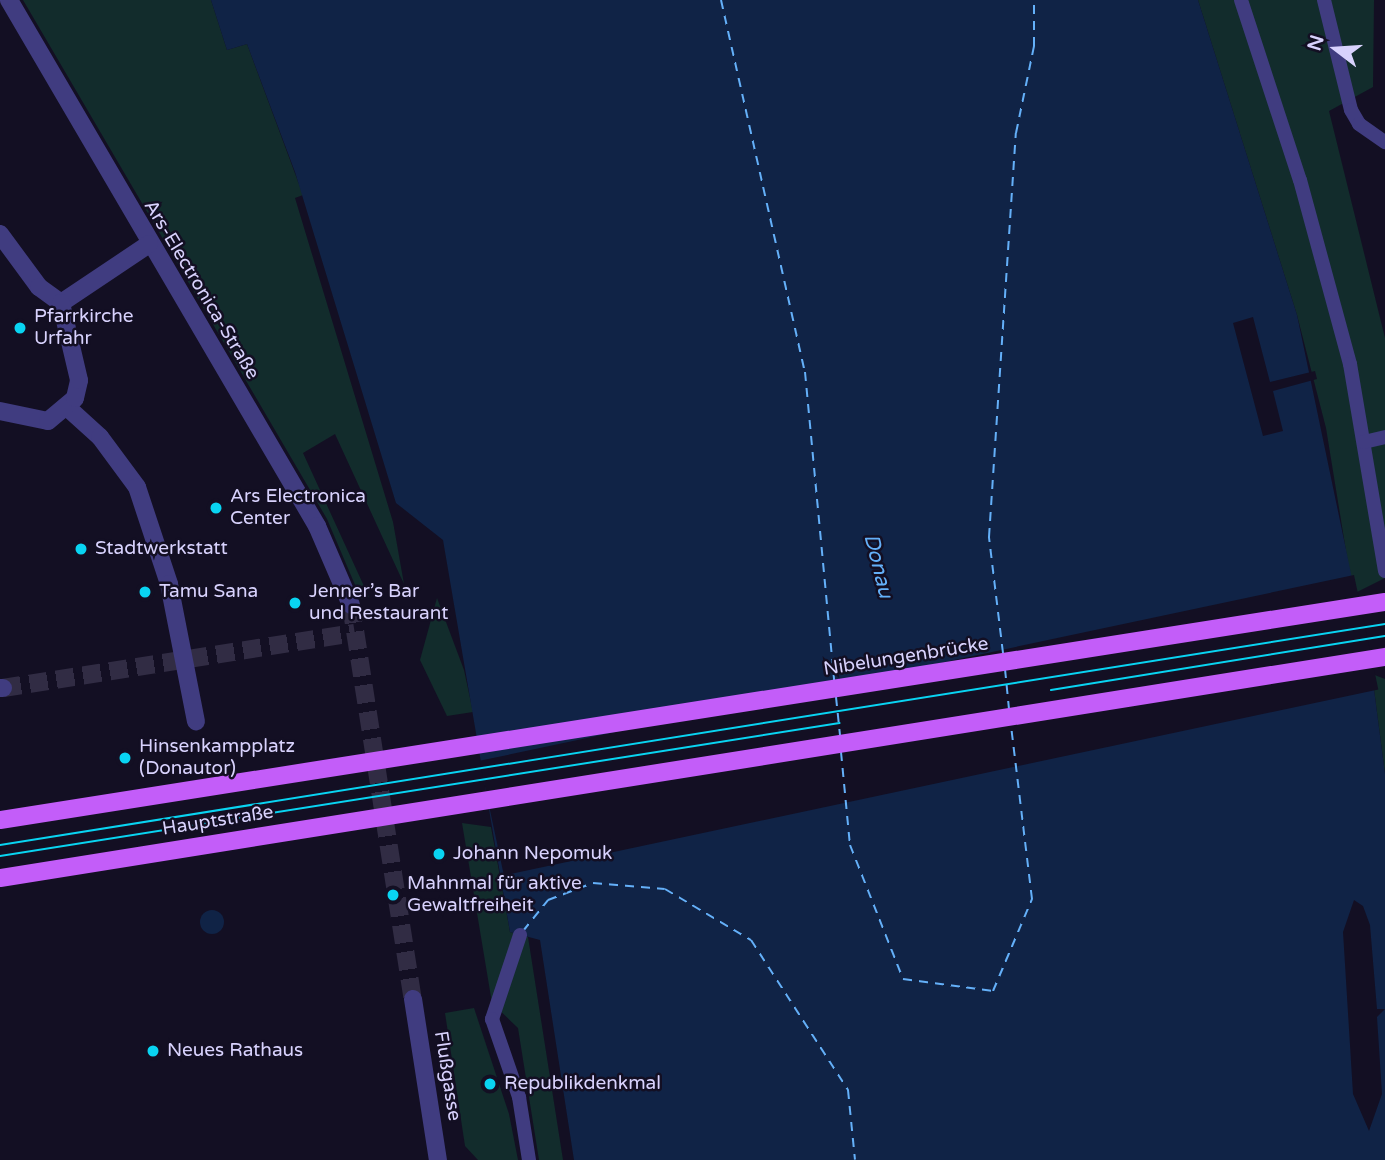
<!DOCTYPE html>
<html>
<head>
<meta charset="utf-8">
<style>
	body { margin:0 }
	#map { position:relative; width:1385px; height:1160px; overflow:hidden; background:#130f23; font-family:"Varela Round",sans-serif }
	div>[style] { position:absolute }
	.green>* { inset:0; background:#122c2c }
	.water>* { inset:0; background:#102346 }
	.round { border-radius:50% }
	.pier>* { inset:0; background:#130f23; transform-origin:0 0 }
	.ferry>* { height:2px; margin-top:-1px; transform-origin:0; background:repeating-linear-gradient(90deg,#64b0f9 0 9px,transparent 0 16px) }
	.minor-tunnel>* { height:18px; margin-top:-9px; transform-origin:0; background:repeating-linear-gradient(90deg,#312c44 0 18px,transparent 0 27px) }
	.service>* { height:14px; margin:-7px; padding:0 7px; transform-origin:7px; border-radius:7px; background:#403c80 }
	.pedestrian>* { height:18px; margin:-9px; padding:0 9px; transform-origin:9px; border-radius:9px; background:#403c80 }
	.minor>* { height:18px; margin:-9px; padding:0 9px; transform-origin:9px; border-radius:9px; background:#403c80 }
	.primary>* { height:18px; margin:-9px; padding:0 9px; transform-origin:9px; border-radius:9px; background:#c35df9 }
	.tram>* { height:2px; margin:-1px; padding:0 1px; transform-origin:1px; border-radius:1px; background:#09d4f2 }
	.dots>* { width:19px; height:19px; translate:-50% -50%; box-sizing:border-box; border:4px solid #130f23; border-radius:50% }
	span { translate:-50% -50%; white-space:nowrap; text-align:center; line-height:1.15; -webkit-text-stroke:5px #130f23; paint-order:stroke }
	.street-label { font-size:19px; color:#d8d2fd }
	.poi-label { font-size:19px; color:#d8d2fd }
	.left { translate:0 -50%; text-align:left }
	.water-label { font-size:21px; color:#64b0f9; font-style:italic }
	.north { position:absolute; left:1301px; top:14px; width:70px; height:70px; -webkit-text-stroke:5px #130f23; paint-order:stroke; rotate:287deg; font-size:19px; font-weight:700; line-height:28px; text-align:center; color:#d8d2fd }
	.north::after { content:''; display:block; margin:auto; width:24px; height:32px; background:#d8d2fd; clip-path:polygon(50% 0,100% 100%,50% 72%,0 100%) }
</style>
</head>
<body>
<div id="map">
	<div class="green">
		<div style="clip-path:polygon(23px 0,211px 0,227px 50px,247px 44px,303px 195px,295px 198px,393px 522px,404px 584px,335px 434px,303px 453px,369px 597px,361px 599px,327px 519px)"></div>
		<div style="clip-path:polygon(1198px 0,1374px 0,1373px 87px,1329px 111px,1385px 338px,1385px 578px,1353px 594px,1326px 428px,1297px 315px)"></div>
		<div style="clip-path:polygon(437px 598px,464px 670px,473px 712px,447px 716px,420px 660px)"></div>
		<div style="clip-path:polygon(1372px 674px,1385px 679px,1385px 774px)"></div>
		<div style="clip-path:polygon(462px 823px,491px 827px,510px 932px,528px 937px,563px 1160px,539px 1160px,518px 1028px,492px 1003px)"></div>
		<div style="clip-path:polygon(474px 1008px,509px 1114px,518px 1160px,478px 1160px,465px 1146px,445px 1013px)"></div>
	</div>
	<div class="water">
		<div style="clip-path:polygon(211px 0,1198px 0,1297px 315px,1372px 674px,1385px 774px,1385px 1160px,574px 1160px,540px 940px,510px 932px,443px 540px,396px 503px,295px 172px,247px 44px,227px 50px)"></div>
		<div class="round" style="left:200px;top:910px;width:24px;height:24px"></div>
	</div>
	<div class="pier">
		<div style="clip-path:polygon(1253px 317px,1270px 382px,1315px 371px,1317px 379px,1273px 391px,1283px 431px,1263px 436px,1233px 323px)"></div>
		<div style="left:1354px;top:575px;width:117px;height:894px;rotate:78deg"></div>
		<div style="clip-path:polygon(1354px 900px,1363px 906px,1370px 925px,1377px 1009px,1385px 1009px,1377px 1017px,1382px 1094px,1369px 1131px,1353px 1094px,1343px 932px)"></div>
	</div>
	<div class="ferry">
		<div style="left:721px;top:0;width:381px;rotate:77.3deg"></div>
		<div style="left:805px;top:372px;width:310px;rotate:84.6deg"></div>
		<div style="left:1003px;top:653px;width:117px;rotate:-96.9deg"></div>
		<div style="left:989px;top:537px;width:405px;rotate:-86.2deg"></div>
		<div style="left:1016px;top:133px;width:89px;rotate:-78.3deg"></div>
		<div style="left:1034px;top:46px;width:46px;rotate:-90deg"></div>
		<div style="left:1005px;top:669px;width:40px;rotate:84.3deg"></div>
		<div style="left:836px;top:697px;width:39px;rotate:84deg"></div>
		<div style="left:841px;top:752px;width:93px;rotate:84.5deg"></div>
		<div style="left:850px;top:845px;width:144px;rotate:68.4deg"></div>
		<div style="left:903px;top:979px;width:91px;rotate:7.6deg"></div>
		<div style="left:993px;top:991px;width:100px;rotate:-67deg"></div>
		<div style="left:1032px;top:899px;width:175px;rotate:-96.9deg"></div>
		<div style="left:523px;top:931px;width:40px;rotate:-51deg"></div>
		<div style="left:548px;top:900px;width:48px;rotate:-20.7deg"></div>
		<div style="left:593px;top:883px;width:72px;rotate:4.8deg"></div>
		<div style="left:665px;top:889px;width:100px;rotate:30.7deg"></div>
		<div style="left:751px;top:940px;width:179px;rotate:57.1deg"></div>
		<div style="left:848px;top:1090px;width:70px;rotate:84.3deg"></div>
	</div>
	<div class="minor-tunnel">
		<div style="left:351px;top:605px;width:399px;rotate:81.1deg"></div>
		<div style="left:3px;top:688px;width:356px;rotate:-8.9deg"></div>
	</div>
	<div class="service">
		<div style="left:1241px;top:0;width:189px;rotate:71.9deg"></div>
		<div style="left:1300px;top:180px;width:191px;rotate:74.8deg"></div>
		<div style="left:1350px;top:364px;width:210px;rotate:80.4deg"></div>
		<div style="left:1324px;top:0;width:113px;rotate:76.2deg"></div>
		<div style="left:1351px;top:110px;width:16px;rotate:60deg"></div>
		<div style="left:1359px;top:124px;width:32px;rotate:35deg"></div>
		<div style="left:1364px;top:442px;width:22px;rotate:-13deg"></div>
		<div style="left:520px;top:935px;width:89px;rotate:108.4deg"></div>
		<div style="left:492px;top:1019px;width:83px;rotate:70.9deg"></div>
		<div style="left:519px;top:1097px;width:64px;rotate:81deg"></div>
	</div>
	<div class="pedestrian">
		<div style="left:68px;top:408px;width:43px;rotate:42.2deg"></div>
		<div style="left:100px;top:437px;width:62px;rotate:53.5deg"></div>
		<div style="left:137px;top:487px;width:102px;rotate:71.7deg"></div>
		<div style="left:169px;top:584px;width:140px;rotate:78.9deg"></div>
	</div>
	<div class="minor">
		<div style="left:9px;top:0;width:610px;rotate:59.65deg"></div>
		<div style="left:317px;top:526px;width:86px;rotate:66.7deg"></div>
		<div style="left:0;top:234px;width:66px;rotate:53.7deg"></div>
		<div style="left:39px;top:287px;width:27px;rotate:36deg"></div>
		<div style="left:61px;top:303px;width:106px;rotate:-33.8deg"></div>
		<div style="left:0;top:411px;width:49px;rotate:11.8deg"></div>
		<div style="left:48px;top:421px;width:35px;rotate:-40deg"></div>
		<div style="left:75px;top:398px;width:18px;rotate:-77deg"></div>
		<div style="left:79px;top:380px;width:79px;rotate:-103.2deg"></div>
		<div style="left:0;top:688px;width:3px"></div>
		<div style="left:413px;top:999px;width:163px;rotate:81.2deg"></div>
	</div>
	<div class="primary">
		<div style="left:0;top:820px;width:1402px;rotate:-8.95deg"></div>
		<div style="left:0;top:878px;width:1403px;rotate:-9.07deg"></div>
	</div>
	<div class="tram">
		<div style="left:1051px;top:690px;width:338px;rotate:-9.2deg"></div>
		<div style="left:0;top:845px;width:1403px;rotate:-9.07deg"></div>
		<div style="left:0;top:856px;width:850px;rotate:-9deg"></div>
	</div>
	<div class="dots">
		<div style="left:20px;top:328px;background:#09d4f2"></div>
		<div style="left:216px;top:508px;background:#09d4f2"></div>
		<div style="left:81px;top:549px;background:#09d4f2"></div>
		<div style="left:145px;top:592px;background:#09d4f2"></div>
		<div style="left:295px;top:603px;background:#09d4f2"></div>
		<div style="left:125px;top:758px;background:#09d4f2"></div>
		<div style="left:439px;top:854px;background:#09d4f2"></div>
		<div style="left:393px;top:895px;background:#09d4f2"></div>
		<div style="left:153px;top:1051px;background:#09d4f2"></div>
		<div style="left:490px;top:1084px;background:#09d4f2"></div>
	</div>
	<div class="street-label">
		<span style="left:201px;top:290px;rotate:59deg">Ars-Electronica-Straße</span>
		<span style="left:906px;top:657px;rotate:-9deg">Nibelungenbrücke</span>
		<span style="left:218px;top:821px;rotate:-9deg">Hauptstraße</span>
		<span style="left:447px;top:1076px;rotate:81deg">Flußgasse</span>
	</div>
	<div class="poi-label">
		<span class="left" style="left:34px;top:328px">Pfarrkirche<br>Urfahr</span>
		<span class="left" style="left:230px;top:508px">Ars Electronica<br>Center</span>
		<span class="left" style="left:95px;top:549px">Stadtwerkstatt</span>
		<span class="left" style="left:159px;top:592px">Tamu Sana</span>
		<span class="left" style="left:309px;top:603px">Jenner’s Bar<br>und Restaurant</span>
		<span class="left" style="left:139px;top:758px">Hinsenkampplatz<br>(Donautor)</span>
		<span class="left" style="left:453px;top:854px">Johann Nepomuk</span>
		<span class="left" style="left:407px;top:895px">Mahnmal für aktive<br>Gewaltfreiheit</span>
		<span class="left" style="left:167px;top:1051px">Neues Rathaus</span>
		<span class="left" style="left:504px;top:1084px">Republikdenkmal</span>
	</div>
	<div class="water-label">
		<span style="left:878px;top:566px;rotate:76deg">Donau</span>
	</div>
	<div class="north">N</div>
</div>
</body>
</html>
